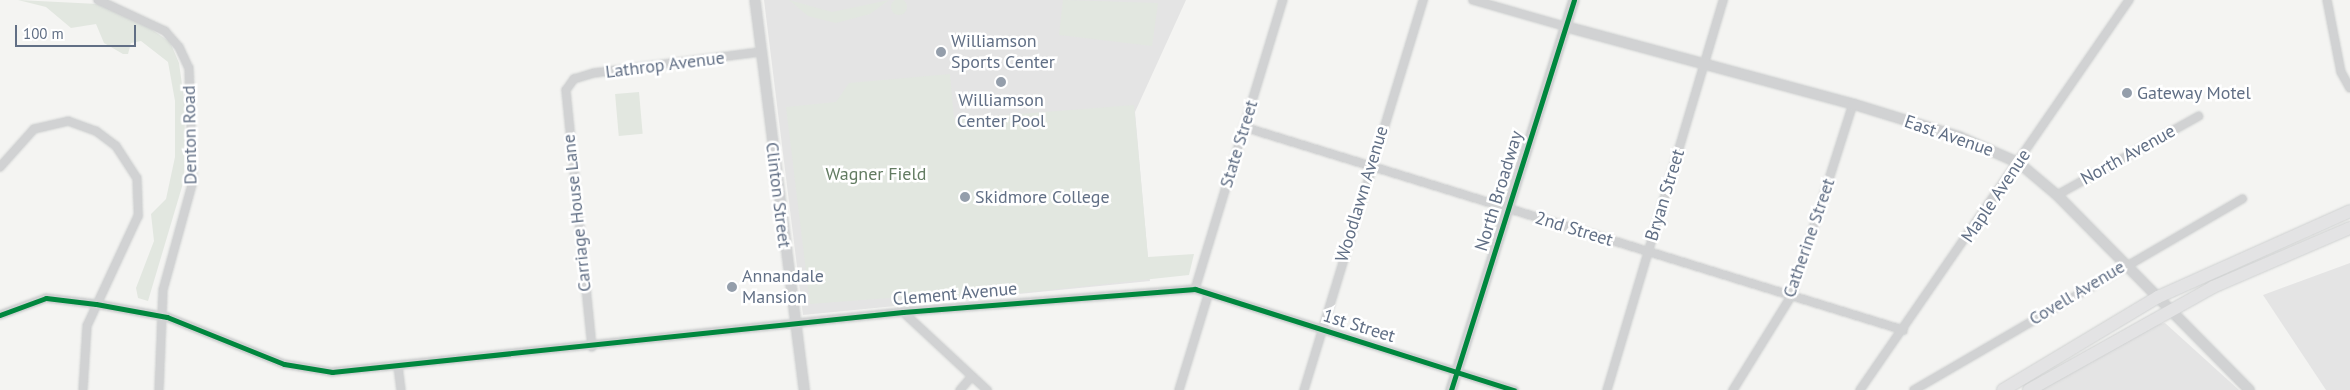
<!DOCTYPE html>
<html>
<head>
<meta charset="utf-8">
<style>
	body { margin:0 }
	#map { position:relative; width:2350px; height:390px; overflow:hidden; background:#f4f4f2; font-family:"PT Sans",sans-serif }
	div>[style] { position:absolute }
	.built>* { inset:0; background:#e4e4e4 }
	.green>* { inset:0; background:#e2e7e0; transform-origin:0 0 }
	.round { border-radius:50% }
	.roads { filter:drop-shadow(0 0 1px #cfd1d1) drop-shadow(0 0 1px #cfd1d1) }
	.minor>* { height:8px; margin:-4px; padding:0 4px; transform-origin:4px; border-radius:4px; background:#d1d2d3 }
	.tertiary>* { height:10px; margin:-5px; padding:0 5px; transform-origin:5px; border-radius:5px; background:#d1d2d3 }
	.trunk>* { height:12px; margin:-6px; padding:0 6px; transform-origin:6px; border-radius:6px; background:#e3e3e4 }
	.cycleway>* { height:5px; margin:-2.5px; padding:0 2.5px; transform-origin:2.5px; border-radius:2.5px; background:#00873e }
	.dots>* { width:14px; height:14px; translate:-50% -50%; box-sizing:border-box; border:2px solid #fff; border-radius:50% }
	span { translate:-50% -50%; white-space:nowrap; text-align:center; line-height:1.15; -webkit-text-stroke:5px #fff; paint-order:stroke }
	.poi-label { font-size:18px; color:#616f85 }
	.left { translate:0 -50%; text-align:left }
	.street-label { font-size:18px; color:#616f85 }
	.park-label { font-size:18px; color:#627b61 }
	.scale { position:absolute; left:15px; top:25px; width:121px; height:22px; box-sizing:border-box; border:2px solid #616f85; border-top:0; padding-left:6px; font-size:15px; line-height:18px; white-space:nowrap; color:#616f85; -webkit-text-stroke:4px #fff; paint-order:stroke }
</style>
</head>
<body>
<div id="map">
	<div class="built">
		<div style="clip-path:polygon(764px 0,1186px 0,1135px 112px,1150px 281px,803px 315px)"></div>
		<div style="clip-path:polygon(2350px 263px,2350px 390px,2326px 390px,2263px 295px)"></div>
		<div style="clip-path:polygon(2165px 323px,2239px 390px,2040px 390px,2154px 325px)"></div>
	</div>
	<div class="green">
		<div class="round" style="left:891px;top:-1px;width:16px;height:16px"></div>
		<div style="clip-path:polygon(18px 0,98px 4px,145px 25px,170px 42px,179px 63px,185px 106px,184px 180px,148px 301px,138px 298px,136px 288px,154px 241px,151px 214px,166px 199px,175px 157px,175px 101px,168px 62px,141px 41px,131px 43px,128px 54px,123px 54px,104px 43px,96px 24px,71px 28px,46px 7px)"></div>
		<div style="clip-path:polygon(789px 0,832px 12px,889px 0,870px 14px,836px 23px,808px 16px)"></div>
		<div style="clip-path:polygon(1063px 0,1158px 3px,1152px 46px,1059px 35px)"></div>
		<div style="clip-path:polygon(950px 74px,954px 119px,1134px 105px,1148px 257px,1194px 254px,1189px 275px,956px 300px,955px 293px,810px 304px,786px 107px,836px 102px,849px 83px)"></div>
		<div style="left:639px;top:92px;width:42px;height:24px;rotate:85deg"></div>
	</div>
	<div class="roads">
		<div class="minor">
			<div style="left:98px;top:0;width:74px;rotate:24.8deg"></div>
			<div style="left:165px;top:31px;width:21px;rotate:49deg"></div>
			<div style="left:179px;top:47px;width:23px;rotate:65deg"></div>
			<div style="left:189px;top:68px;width:113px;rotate:88deg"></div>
			<div style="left:193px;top:181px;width:113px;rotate:105.4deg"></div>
			<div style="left:163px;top:290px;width:100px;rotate:92.3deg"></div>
			<div style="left:1473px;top:0;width:98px;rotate:16deg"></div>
			<div style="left:2327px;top:0;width:73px;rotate:79deg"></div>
			<div style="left:2341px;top:72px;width:18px;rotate:61deg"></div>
			<div style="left:1244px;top:127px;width:690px;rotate:17.12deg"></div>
			<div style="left:0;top:167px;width:51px;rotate:-48.2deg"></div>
			<div style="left:34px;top:129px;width:35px;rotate:-13deg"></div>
			<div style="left:68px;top:121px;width:30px;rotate:20deg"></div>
			<div style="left:96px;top:131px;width:25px;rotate:37deg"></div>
			<div style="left:116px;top:146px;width:38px;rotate:57deg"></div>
			<div style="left:137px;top:178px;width:38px;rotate:88deg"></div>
			<div style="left:138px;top:216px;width:121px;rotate:114.9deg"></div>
			<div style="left:87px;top:326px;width:64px;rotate:93.6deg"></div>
			<div style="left:2057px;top:195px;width:162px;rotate:-29.1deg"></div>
			<div style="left:1195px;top:289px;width:302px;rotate:-73.1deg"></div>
			<div style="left:903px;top:312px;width:115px;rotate:42.9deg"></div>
			<div style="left:0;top:315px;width:49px;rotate:-20.3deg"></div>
			<div style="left:46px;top:298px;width:50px;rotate:6.8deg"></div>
			<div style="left:96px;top:304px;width:72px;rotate:10.4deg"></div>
			<div style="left:167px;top:317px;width:126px;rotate:21.9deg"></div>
			<div style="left:284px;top:364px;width:49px;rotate:9.5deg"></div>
			<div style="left:332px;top:372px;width:574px;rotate:-6deg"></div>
			<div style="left:903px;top:312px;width:293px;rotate:-4.5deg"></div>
			<div style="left:1195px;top:289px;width:335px;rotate:17.6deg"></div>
			<div style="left:592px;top:347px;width:258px;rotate:-95.8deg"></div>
			<div style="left:566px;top:90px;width:14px;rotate:-54deg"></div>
			<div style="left:574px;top:79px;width:21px;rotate:-17deg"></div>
			<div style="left:594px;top:73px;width:167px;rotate:-7.2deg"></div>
			<div style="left:398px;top:366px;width:24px;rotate:83deg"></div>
			<div style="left:960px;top:390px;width:18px;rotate:-49deg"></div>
			<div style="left:1179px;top:390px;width:99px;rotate:-73deg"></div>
			<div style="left:1304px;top:390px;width:408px;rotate:-73deg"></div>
			<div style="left:1607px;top:390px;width:407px;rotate:-73.4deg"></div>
			<div style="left:1733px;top:390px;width:112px;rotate:-58.2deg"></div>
			<div style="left:1792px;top:295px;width:201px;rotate:-72.3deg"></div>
			<div style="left:1860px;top:390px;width:474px;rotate:-55.4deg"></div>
			<div style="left:1914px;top:390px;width:380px;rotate:-30.2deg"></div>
		</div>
		<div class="tertiary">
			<div style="left:755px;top:0;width:393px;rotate:82.8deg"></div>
			<div style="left:1567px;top:27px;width:296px;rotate:15.1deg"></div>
			<div style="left:1853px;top:104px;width:112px;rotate:17.1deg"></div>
			<div style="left:1960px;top:137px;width:64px;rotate:23.8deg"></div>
			<div style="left:2019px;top:163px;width:50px;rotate:40.1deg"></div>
			<div style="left:2057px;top:195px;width:274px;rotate:45.4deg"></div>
			<div style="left:1451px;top:390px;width:409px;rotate:-72.5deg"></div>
		</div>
		<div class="trunk">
			<div style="left:2003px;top:390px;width:181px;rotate:-31deg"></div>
			<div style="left:2158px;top:297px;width:210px;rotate:-24.1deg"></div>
			<div style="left:2029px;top:390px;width:211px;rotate:-29.2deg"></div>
			<div style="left:2213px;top:287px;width:149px;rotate:-23.3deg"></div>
		</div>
	</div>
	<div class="cycleway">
		<div style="left:0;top:315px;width:49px;rotate:-20.3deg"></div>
		<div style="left:46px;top:298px;width:50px;rotate:6.8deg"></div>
		<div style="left:96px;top:304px;width:72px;rotate:10.4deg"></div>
		<div style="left:167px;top:317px;width:126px;rotate:21.9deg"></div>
		<div style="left:284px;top:364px;width:49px;rotate:9.5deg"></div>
		<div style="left:332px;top:372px;width:574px;rotate:-6deg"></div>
		<div style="left:903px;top:312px;width:293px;rotate:-4.5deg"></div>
		<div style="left:1195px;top:289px;width:335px;rotate:17.6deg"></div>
		<div style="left:1451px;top:390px;width:409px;rotate:-72.5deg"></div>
	</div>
	<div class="dots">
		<div style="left:941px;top:52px;background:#949eab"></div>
		<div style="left:1001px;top:82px;background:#949eab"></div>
		<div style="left:2127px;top:93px;background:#949eab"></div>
		<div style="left:965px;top:197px;background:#949eab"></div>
		<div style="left:732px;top:287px;background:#949eab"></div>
	</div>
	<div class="poi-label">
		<span class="left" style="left:951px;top:52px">Williamson<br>Sports Center</span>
		<span class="left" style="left:2137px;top:93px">Gateway Motel</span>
		<span style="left:1001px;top:111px">Williamson<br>Center Pool</span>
		<span class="left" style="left:975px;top:197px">Skidmore College</span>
		<span class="left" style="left:742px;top:287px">Annandale<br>Mansion</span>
	</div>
	<div class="street-label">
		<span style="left:665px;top:65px;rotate:-7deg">Lathrop Avenue</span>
		<span style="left:190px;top:135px;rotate:-91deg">Denton Road</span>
		<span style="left:1949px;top:136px;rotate:19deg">East Avenue</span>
		<span style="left:1239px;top:144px;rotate:-73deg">State Street</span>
		<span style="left:2128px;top:155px;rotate:-29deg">North Avenue</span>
		<span style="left:1499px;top:191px;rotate:-73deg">North Broadway</span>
		<span style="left:1362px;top:194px;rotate:-73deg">Woodlawn Avenue</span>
		<span style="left:778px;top:195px;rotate:83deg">Clinton Street</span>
		<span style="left:1665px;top:195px;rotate:-73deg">Bryan Street</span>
		<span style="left:1996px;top:196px;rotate:-56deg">Maple Avenue</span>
		<span style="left:577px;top:213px;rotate:-96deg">Carriage House Lane</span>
		<span style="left:1574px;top:229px;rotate:17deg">2nd Street</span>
		<span style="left:1809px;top:238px;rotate:-71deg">Catherine Street</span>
		<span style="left:2077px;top:293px;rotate:-31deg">Covell Avenue</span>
		<span style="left:955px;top:294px;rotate:-5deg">Clement Avenue</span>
		<span style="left:1359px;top:326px;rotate:17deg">1st Street</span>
	</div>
	<div class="park-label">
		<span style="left:876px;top:174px">Wagner Field</span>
	</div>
	<div class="scale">100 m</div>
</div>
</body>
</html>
